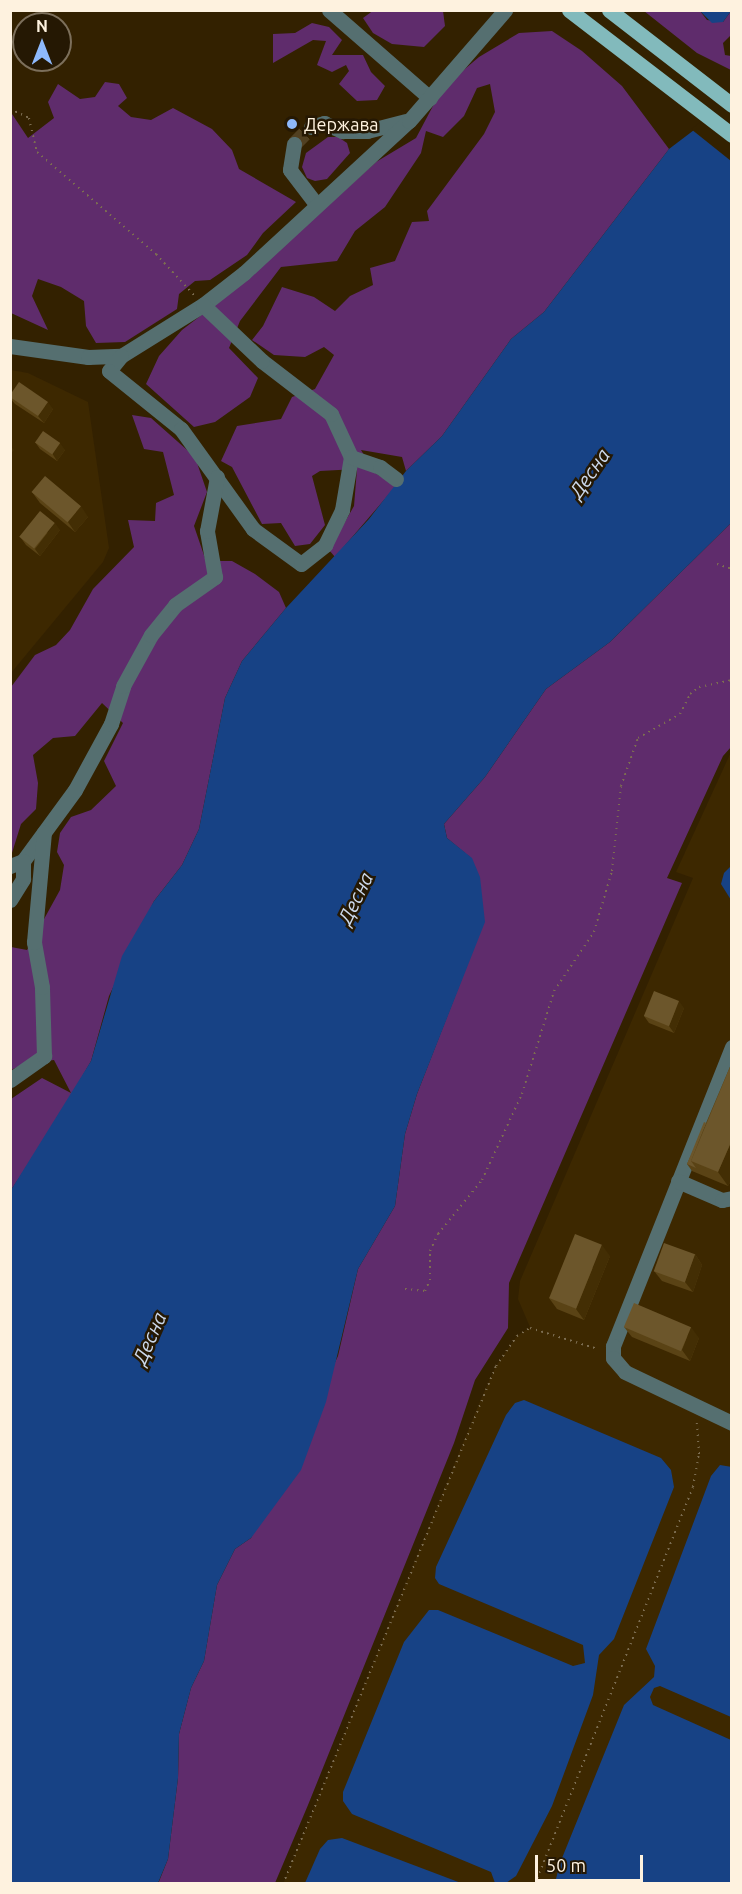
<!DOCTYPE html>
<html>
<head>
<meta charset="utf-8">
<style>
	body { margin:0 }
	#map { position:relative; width:742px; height:1894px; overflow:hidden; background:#332100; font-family:Ubuntu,sans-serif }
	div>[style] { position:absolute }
	.built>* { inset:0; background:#3d2800 }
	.green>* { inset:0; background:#5f2c6c }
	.water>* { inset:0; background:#174285 }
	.pier>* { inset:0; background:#332100 }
	.minor-tunnel>* { height:15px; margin-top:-7.5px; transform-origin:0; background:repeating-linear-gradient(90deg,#514021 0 15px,transparent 0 23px) }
	.path>* { height:2px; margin-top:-1px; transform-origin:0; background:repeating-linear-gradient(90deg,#7c6d51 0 1.5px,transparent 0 6px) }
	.minor>* { height:15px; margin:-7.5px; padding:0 7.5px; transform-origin:7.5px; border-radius:7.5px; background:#556f70 }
	.major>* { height:15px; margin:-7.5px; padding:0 7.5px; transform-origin:7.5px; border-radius:7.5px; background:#82babc }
	.wall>* { inset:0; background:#5a4315 }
	.shaded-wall>* { inset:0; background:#432e04 }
	.building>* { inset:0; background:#6c562b; transform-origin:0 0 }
	.dots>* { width:16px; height:16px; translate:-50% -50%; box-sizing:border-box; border:3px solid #251803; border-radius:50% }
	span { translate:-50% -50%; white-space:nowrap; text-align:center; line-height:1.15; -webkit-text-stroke:5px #251803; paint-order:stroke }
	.poi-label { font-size:18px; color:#fef2df }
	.left { translate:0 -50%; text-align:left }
	.water-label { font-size:20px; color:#ccd9ec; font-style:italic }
	.frame { position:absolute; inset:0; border:12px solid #fef2df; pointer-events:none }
	.north { position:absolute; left:12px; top:12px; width:60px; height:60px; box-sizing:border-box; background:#251803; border:2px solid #7c6f5b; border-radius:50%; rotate:0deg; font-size:16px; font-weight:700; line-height:24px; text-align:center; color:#fef2df }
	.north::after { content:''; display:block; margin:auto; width:21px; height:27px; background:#8eb9fc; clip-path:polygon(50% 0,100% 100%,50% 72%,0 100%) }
	.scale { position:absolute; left:535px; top:1855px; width:108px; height:27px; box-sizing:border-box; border:3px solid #fef2df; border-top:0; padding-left:8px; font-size:18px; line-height:21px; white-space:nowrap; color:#fef2df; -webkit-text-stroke:4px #251803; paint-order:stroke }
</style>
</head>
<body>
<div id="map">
	<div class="built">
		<div style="clip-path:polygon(11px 370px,28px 373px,88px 402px,109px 548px,103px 562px,11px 673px)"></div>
		<div style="clip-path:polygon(731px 752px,731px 1883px,283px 1884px,481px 1399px,496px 1366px,517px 1336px,530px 1327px,518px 1299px,520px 1281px,693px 878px,676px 872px)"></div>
	</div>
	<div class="green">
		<div style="clip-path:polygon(374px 10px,443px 11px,445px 26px,424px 47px,392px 44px,373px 33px,363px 18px)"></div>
		<div style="clip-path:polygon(644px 11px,700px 11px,707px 20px,723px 22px,731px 11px,731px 35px,723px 43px,725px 55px,731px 56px,731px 70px,697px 53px)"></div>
		<div style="clip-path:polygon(312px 23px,329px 27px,342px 40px,332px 55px,363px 55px,371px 72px,385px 86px,377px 100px,357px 101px,339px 84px,349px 71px,346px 65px,332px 72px,317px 65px,326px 41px,313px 40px,273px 63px,273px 34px,295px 33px)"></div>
		<div style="clip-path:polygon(552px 31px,582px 51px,622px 86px,669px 149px,544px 312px,511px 339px,442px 436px,406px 471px,402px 457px,361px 450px,375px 473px,396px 486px,335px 557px,329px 550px,354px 506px,357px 469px,320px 471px,312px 476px,325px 525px,310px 544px,295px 546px,281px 523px,262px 524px,232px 467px,221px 461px,237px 426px,281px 419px,292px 397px,315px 389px,334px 355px,324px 347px,305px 357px,274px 355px,252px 340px,263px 326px,282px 287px,314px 297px,335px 311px,350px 296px,373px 285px,370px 268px,395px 261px,412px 222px,429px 221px,427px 211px,484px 134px,495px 112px,490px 84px,477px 88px,464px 116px,443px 137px,426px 131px,421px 153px,385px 207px,355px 231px,337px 261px,281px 267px,240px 321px,229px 348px,258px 378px,250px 397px,215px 422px,194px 427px,146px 384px,159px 356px,182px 330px,238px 287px,376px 162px,416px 138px,434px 104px,453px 79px,479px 57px,519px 33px)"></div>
		<div style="clip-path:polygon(105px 82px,119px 84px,127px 98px,118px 106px,131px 117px,151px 120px,173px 108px,212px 129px,232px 150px,239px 169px,296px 202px,263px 233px,247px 255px,210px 280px,195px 281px,179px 294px,177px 309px,125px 342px,96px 343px,86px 326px,84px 301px,61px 287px,38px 279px,32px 296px,48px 330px,11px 313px,10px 111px,28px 138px,54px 118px,48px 102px,58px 84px,80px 99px,95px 97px)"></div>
		<div style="clip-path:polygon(328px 137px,338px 137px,347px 143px,350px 153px,327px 179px,315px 181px,307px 178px,302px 167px,306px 153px)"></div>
		<div style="clip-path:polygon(132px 415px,151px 418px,195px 457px,207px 492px,194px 526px,206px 561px,232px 561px,255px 574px,279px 592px,286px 608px,242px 661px,225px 698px,199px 829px,182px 865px,154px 901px,109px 996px,91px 1061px,53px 1127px,11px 1190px,11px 1099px,42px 1078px,71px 1093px,54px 1060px,24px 1064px,11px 1070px,11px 947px,27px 950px,60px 890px,64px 865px,57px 852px,60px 833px,71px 817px,91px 810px,116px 786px,104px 761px,123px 723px,102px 703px,75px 736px,53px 738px,33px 755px,38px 783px,36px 809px,21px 824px,11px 856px,11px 687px,35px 655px,56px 645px,70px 630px,93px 589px,134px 547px,128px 520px,155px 521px,156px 503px,174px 495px,163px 452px,144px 449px)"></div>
		<div style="clip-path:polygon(731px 523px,731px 747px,723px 756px,667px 878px,682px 883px,509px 1283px,508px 1328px,475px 1380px,454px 1443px,308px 1805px,275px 1883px,158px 1884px,168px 1859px,178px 1778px,179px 1734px,191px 1688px,204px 1661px,217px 1585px,235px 1549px,251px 1538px,338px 1356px,358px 1269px,395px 1206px,405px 1134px,417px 1094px,468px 963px,471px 858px,447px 838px,444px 824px,485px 777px,546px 689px,610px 642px)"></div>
	</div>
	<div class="water">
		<div style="clip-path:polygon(700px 11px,731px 11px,723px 22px,712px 23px)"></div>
		<div style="clip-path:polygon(731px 102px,731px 523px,610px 642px,546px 689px,485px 777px,444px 824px,447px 838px,472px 858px,480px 877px,485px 922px,417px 1094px,405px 1134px,395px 1206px,358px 1269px,326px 1402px,301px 1470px,251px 1538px,235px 1549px,217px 1585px,204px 1661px,191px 1688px,179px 1734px,178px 1778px,168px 1859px,158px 1883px,11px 1884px,11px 1190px,91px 1061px,122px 956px,154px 901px,182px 865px,199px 829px,225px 698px,242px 661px,286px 608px,369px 519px,406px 471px,442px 436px,511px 339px,544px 312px,669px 149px)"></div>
		<div style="clip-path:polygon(731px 866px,731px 900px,721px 884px,724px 873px)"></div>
		<div style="clip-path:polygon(524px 1400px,661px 1458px,671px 1470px,674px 1487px,614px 1639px,599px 1655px,593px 1695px,552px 1806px,516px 1876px,506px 1883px,495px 1883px,491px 1872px,352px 1814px,343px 1801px,343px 1792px,404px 1642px,429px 1610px,438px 1610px,573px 1666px,585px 1663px,583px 1645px,439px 1584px,435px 1578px,436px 1567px,506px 1415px,515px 1403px)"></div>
		<div style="clip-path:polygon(720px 1465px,732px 1467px,731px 1717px,660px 1686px,654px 1688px,650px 1697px,653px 1705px,731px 1740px,731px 1883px,555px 1883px,560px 1863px,624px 1705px,654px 1677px,655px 1666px,646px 1649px,711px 1476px)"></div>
		<div style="clip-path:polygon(342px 1838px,461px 1883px,305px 1883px,320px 1849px,328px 1840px)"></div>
	</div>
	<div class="pier">
		<div style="clip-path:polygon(732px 99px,731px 161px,691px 129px)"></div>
	</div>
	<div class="minor-tunnel">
		<div style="left:294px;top:144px;width:24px;rotate:-45deg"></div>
	</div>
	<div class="path">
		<div style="left:10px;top:109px;width:21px;rotate:25deg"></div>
		<div style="left:29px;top:118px;width:35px;rotate:77deg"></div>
		<div style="left:37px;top:152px;width:157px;rotate:40.6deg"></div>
		<div style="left:156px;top:254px;width:56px;rotate:47.2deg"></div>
		<div style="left:717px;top:564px;width:16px;rotate:18deg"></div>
		<div style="left:405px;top:1289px;width:20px;rotate:6deg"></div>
		<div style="left:425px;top:1291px;width:12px;rotate:-66deg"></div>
		<div style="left:430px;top:1280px;width:29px;rotate:-90deg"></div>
		<div style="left:430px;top:1251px;width:19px;rotate:-65deg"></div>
		<div style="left:438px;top:1234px;width:70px;rotate:-50.8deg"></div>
		<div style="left:482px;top:1180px;width:95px;rotate:-65.1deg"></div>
		<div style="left:522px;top:1094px;width:108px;rotate:-72.7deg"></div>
		<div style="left:554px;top:991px;width:71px;rotate:-55.9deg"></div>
		<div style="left:594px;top:932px;width:64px;rotate:-73.6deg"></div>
		<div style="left:612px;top:871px;width:85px;rotate:-84deg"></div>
		<div style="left:621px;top:786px;width:51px;rotate:-70.5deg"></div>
		<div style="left:638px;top:738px;width:48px;rotate:-29.7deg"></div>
		<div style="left:680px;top:714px;width:22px;rotate:-63deg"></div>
		<div style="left:690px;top:694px;width:11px;rotate:-38deg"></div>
		<div style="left:699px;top:687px;width:34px;rotate:-12deg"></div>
		<div style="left:283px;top:1884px;width:560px;rotate:-67.65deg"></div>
		<div style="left:496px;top:1366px;width:37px;rotate:-55deg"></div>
		<div style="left:517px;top:1336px;width:15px;rotate:-32deg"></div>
		<div style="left:530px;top:1328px;width:71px;rotate:17.2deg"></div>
		<div style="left:535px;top:1884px;width:427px;rotate:-68.3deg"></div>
		<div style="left:693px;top:1487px;width:34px;rotate:-80deg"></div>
		<div style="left:699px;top:1454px;width:32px;rotate:-94deg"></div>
	</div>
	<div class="minor">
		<div style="left:329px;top:10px;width:134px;rotate:41.1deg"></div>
		<div style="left:311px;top:127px;width:14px;rotate:-17deg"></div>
		<div style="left:324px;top:123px;width:20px;rotate:24deg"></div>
		<div style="left:342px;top:131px;width:25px"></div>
		<div style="left:367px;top:131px;width:40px;rotate:-14.4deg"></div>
		<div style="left:294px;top:144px;width:26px;rotate:99deg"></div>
		<div style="left:290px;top:170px;width:43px;rotate:52.6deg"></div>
		<div style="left:10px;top:346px;width:79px;rotate:8deg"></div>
		<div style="left:88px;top:357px;width:33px;rotate:-2deg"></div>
		<div style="left:121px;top:356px;width:97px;rotate:-31.9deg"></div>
		<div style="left:203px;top:305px;width:52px;rotate:-38deg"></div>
		<div style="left:244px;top:273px;width:224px;rotate:-42.7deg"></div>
		<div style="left:409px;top:121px;width:147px;rotate:-49.1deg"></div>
		<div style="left:121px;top:356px;width:19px;rotate:129deg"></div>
		<div style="left:109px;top:371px;width:92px;rotate:38.9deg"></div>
		<div style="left:181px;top:429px;width:123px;rotate:54.2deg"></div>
		<div style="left:253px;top:529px;width:59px;rotate:36.1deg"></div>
		<div style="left:301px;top:564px;width:31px;rotate:-38deg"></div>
		<div style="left:325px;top:545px;width:39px;rotate:-64deg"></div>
		<div style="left:342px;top:510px;width:54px;rotate:-80.4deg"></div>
		<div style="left:351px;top:457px;width:47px;rotate:-114.9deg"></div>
		<div style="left:331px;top:414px;width:87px;rotate:-142.5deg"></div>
		<div style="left:262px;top:361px;width:81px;rotate:-136.5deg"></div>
		<div style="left:351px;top:457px;width:31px;rotate:19deg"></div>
		<div style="left:380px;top:467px;width:20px;rotate:37deg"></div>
		<div style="left:10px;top:866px;width:14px;rotate:-21deg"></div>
		<div style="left:23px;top:861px;width:88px;rotate:-53.8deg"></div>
		<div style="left:75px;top:790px;width:75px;rotate:-61.4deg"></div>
		<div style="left:111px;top:724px;width:40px;rotate:-72deg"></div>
		<div style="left:123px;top:686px;width:58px;rotate:-61.2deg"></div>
		<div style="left:151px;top:635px;width:38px;rotate:-51deg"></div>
		<div style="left:175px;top:605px;width:49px;rotate:-35deg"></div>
		<div style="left:215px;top:577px;width:47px;rotate:-99.9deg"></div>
		<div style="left:207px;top:531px;width:55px;rotate:-79.5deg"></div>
		<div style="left:10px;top:900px;width:25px;rotate:-58deg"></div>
		<div style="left:23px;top:879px;width:18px;rotate:-90deg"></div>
		<div style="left:732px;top:1047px;width:322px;rotate:111.7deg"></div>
		<div style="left:613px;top:1346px;width:12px;rotate:90deg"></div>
		<div style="left:613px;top:1358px;width:18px;rotate:49deg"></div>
		<div style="left:625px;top:1372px;width:119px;rotate:25.5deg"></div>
		<div style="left:10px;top:1080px;width:42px;rotate:-35.2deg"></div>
		<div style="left:44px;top:1056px;width:69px;rotate:-91.7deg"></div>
		<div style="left:42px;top:987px;width:46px;rotate:-100.1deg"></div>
		<div style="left:34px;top:942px;width:110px;rotate:-84.8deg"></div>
		<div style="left:678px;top:1181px;width:48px;rotate:23.4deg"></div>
		<div style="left:722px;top:1200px;width:10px;rotate:-11deg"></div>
	</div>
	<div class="major">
		<div style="left:569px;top:10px;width:205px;rotate:37.5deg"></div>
		<div style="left:609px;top:10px;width:155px;rotate:37.7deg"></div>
	</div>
	<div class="wall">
		<div style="clip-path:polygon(10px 395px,53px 409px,44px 423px,15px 404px,10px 398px)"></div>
		<div style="clip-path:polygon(35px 442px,65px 450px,57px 461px,40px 449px)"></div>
		<div style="clip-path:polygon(32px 492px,88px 517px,75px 532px,40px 503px)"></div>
		<div style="clip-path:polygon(60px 530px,40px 556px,26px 545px,21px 538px)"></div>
		<div style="clip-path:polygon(684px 1008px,674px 1033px,649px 1023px,644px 1016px)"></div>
		<div style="clip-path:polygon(732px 1062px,732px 1179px,728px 1186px,692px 1171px,687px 1164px,706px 1123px)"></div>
		<div style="clip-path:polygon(695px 1254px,702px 1265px,693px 1292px,662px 1281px,654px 1271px)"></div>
		<div style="clip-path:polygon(610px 1256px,584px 1320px,557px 1309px,549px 1298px)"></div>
		<div style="clip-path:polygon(624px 1327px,699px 1338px,690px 1361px,632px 1337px)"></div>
	</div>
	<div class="shaded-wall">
		<div style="clip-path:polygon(48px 402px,53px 409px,44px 423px,38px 416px)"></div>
		<div style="clip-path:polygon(60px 443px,65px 450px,57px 461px,52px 453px)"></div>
		<div style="clip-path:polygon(10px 445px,14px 450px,10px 455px)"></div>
		<div style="clip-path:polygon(81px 506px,88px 517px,75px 532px,68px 522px)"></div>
		<div style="clip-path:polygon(55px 523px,60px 530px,40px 556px,35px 549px)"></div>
		<div style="clip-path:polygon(679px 1001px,684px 1008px,674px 1033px,669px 1026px)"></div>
		<div style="clip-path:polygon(732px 1140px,732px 1179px,728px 1186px,718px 1172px)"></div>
		<div style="clip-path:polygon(602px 1245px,610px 1256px,584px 1320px,576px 1309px)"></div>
		<div style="clip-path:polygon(695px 1254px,702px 1265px,693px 1292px,685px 1282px)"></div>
		<div style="clip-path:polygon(691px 1327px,699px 1338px,690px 1361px,682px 1350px)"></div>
	</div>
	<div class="building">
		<div style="clip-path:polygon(19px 382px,48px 402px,38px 416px,10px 397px,10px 395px)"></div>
		<div style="left:43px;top:431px;width:21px;height:14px;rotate:35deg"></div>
		<div style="left:45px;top:476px;width:47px;height:21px;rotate:40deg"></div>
		<div style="left:40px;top:511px;width:19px;height:33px;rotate:39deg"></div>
		<div style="left:654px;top:991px;width:27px;height:27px;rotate:22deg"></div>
		<div style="clip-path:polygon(732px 1062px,732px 1140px,718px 1172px,691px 1161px)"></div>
		<div style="clip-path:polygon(704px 1122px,706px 1123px,691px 1161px,696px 1168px,687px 1164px)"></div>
		<div style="left:575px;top:1234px;width:29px;height:69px;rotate:22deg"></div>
		<div style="left:664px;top:1243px;width:33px;height:30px;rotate:20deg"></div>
		<div style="left:634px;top:1303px;width:62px;height:26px;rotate:23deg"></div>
	</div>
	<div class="dots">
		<div style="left:292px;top:124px;background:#8eb9fc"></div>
	</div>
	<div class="poi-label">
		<span class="left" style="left:304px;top:124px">Держава</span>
	</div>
	<div class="water-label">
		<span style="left:589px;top:473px;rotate:-55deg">Десна</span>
		<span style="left:355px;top:898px;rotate:-64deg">Десна</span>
		<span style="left:149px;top:1338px;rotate:-66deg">Десна</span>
	</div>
	<div class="frame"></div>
	<div class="north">N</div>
	<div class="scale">50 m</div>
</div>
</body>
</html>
